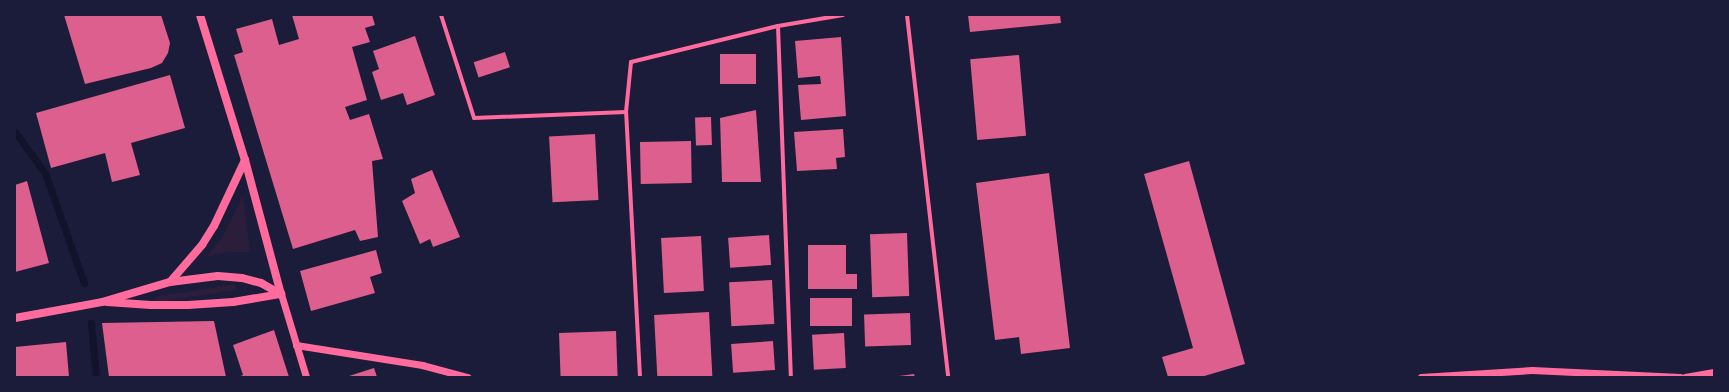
<!DOCTYPE html>
<html>
<head>
<meta charset="utf-8">
<style>
	body { margin:0 }
	#map { position:relative; width:1729px; height:392px; overflow:hidden; background:#1b1b3a; font-family:"Golos Text",sans-serif }
	div>[style] { position:absolute }
	.green>* { inset:0; background:#2a1e3b; transform-origin:0 0 }
	.stream>* { height:7px; margin:-3.5px; padding:0 3.5px; transform-origin:3.5px; border-radius:3.5px; background:#12122b }
	.building>* { inset:0; background:#dd5f8e; transform-origin:0 0 }
	.minor>* { height:4px; margin:-2px; padding:0 2px; transform-origin:2px; border-radius:2px; background:#ff6b9d }
	.tertiary>* { height:7px; margin:-3.5px; padding:0 3.5px; transform-origin:3.5px; border-radius:3.5px; background:#ff6b9d }
	.secondary>* { height:8px; margin:-4px; padding:0 4px; transform-origin:4px; border-radius:4px; background:#ff6b9d }
	span { translate:-50% -50%; white-space:nowrap; text-align:center; line-height:1.15; -webkit-text-stroke:3px #1b1b3a; paint-order:stroke }
	.frame { position:absolute; inset:0; border:16px solid #1b1b3a; pointer-events:none }
</style>
</head>
<body>
<div id="map">
	<div class="green">
		<div style="clip-path:polygon(243px 196px,250px 252px,229px 252px,206px 257px,222px 238px)"></div>
		<div style="left:235px;top:284px;width:6px;height:81px;rotate:81deg"></div>
	</div>
	<div class="stream">
		<div style="left:15px;top:132px;width:51px;rotate:53.8deg"></div>
		<div style="left:45px;top:173px;width:117px;rotate:70.5deg"></div>
		<div style="left:91px;top:323px;width:54px;rotate:84.7deg"></div>
	</div>
	<div class="building">
		<div style="clip-path:polygon(64px 15px,161px 15px,170px 43px,168px 53px,162px 63px,151px 68px,85px 84px)"></div>
		<div style="clip-path:polygon(292px 15px,372px 15px,375px 25px,365px 28px,370px 42px,352px 47px,367px 100px,345px 107px,350px 120px,369px 114px,383px 159px,372px 161px,378px 237px,360px 241px,355px 230px,293px 249px,234px 55px,243px 52px,236px 29px,272px 19px,279px 45px,299px 39px)"></div>
		<div style="clip-path:polygon(968px 15px,1060px 15px,1061px 23px,970px 32px)"></div>
		<div style="clip-path:polygon(415px 36px,435px 95px,407px 105px,403px 93px,381px 100px,372px 72px,379px 69px,373px 51px)"></div>
		<div style="clip-path:polygon(841px 37px,846px 116px,801px 120px,798px 85px,821px 84px,820px 76px,798px 78px,795px 41px)"></div>
		<div style="left:505px;top:52px;width:16px;height:33px;rotate:72deg"></div>
		<div style="left:720px;top:54px;width:36px;height:30px"></div>
		<div style="left:1019px;top:55px;width:81px;height:49px;rotate:85deg"></div>
		<div style="clip-path:polygon(170px 75px,185px 128px,131px 143px,140px 175px,112px 182px,105px 153px,51px 168px,36px 113px)"></div>
		<div style="clip-path:polygon(756px 110px,761px 182px,722px 182px,720px 118px)"></div>
		<div style="left:711px;top:117px;width:28px;height:16px;rotate:88deg"></div>
		<div style="clip-path:polygon(843px 129px,845px 157px,836px 158px,837px 169px,797px 171px,794px 132px)"></div>
		<div style="left:595px;top:134px;width:66px;height:46px;rotate:87deg"></div>
		<div style="left:691px;top:141px;width:42px;height:51px;rotate:89deg"></div>
		<div style="clip-path:polygon(1189px 161px,1245px 364px,1201px 377px,1168px 377px,1162px 357px,1193px 348px,1144px 174px)"></div>
		<div style="clip-path:polygon(432px 170px,460px 237px,433px 247px,430px 239px,420px 244px,402px 201px,415px 193px,411px 179px)"></div>
		<div style="clip-path:polygon(1049px 173px,1070px 348px,1021px 354px,1019px 337px,995px 340px,976px 183px)"></div>
		<div style="clip-path:polygon(27px 181px,49px 263px,15px 272px,15px 185px)"></div>
		<div style="left:907px;top:233px;width:63px;height:37px;rotate:88deg"></div>
		<div style="left:769px;top:235px;width:30px;height:41px;rotate:86deg"></div>
		<div style="left:701px;top:236px;width:55px;height:40px;rotate:87deg"></div>
		<div style="clip-path:polygon(808px 245px,846px 245px,846px 274px,857px 274px,857px 289px,808px 289px)"></div>
		<div style="clip-path:polygon(376px 250px,382px 273px,370px 277px,375px 293px,311px 311px,300px 271px)"></div>
		<div style="left:772px;top:280px;width:44px;height:43px;rotate:87deg"></div>
		<div style="left:810px;top:298px;width:42px;height:28px"></div>
		<div style="left:709px;top:312px;width:65px;height:55px;rotate:87deg"></div>
		<div style="left:910px;top:313px;width:32px;height:46px;rotate:88deg"></div>
		<div style="clip-path:polygon(214px 321px,226px 377px,109px 377px,102px 323px)"></div>
		<div style="clip-path:polygon(274px 330px,289px 377px,238px 377px,243px 375px,233px 345px)"></div>
		<div style="left:616px;top:331px;width:46px;height:57px;rotate:88deg"></div>
		<div style="left:844px;top:333px;width:35px;height:32px;rotate:87deg"></div>
		<div style="left:773px;top:341px;width:29px;height:42px;rotate:86deg"></div>
		<div style="clip-path:polygon(66px 342px,69px 377px,15px 377px,15px 347px)"></div>
		<div style="clip-path:polygon(374px 368px,377px 377px,346px 377px)"></div>
		<div style="clip-path:polygon(914px 374px,915px 377px,899px 377px,899px 376px)"></div>
	</div>
	<div class="minor">
		<div style="left:441px;top:15px;width:108px;rotate:72.2deg"></div>
		<div style="left:474px;top:118px;width:152px;rotate:-2.3deg"></div>
		<div style="left:907px;top:15px;width:364px;rotate:83.5deg"></div>
		<div style="left:778px;top:26px;width:351px;rotate:87.9deg"></div>
		<div style="left:640px;top:377px;width:265px;rotate:-93deg"></div>
		<div style="left:626px;top:112px;width:50px;rotate:-84.3deg"></div>
		<div style="left:631px;top:62px;width:151px;rotate:-13.8deg"></div>
		<div style="left:778px;top:26px;width:66px;rotate:-9.6deg"></div>
	</div>
	<div class="tertiary">
		<div style="left:281px;top:294px;width:87px;rotate:73.2deg"></div>
		<div style="left:296px;top:345px;width:128px;rotate:9deg"></div>
		<div style="left:422px;top:365px;width:47px;rotate:14.9deg"></div>
		<div style="left:1421px;top:377px;width:111px;rotate:-3.6deg"></div>
		<div style="left:1532px;top:370px;width:148px;rotate:2.7deg"></div>
		<div style="left:1685px;top:377px;width:29px;rotate:-10deg"></div>
	</div>
	<div class="secondary">
		<div style="left:200px;top:15px;width:152px;rotate:72.8deg"></div>
		<div style="left:245px;top:160px;width:139px;rotate:75deg"></div>
		<div style="left:170px;top:282px;width:48px;rotate:-7.1deg"></div>
		<div style="left:218px;top:276px;width:24px;rotate:5deg"></div>
		<div style="left:242px;top:278px;width:20px;rotate:15deg"></div>
		<div style="left:261px;top:283px;width:23px;rotate:29deg"></div>
		<div style="left:107px;top:302px;width:44px;rotate:3.9deg"></div>
		<div style="left:151px;top:305px;width:37px"></div>
		<div style="left:188px;top:305px;width:45px;rotate:-3.8deg"></div>
		<div style="left:233px;top:302px;width:49px;rotate:-9.5deg"></div>
		<div style="left:15px;top:318px;width:88px;rotate:-10.4deg"></div>
		<div style="left:102px;top:302px;width:71px;rotate:-16.4deg"></div>
		<div style="left:170px;top:282px;width:49px;rotate:-49.1deg"></div>
		<div style="left:202px;top:245px;width:22px;rotate:-58deg"></div>
		<div style="left:214px;top:226px;width:73px;rotate:-64.8deg"></div>
	</div>
	<div class="frame"></div>
</div>
</body>
</html>
